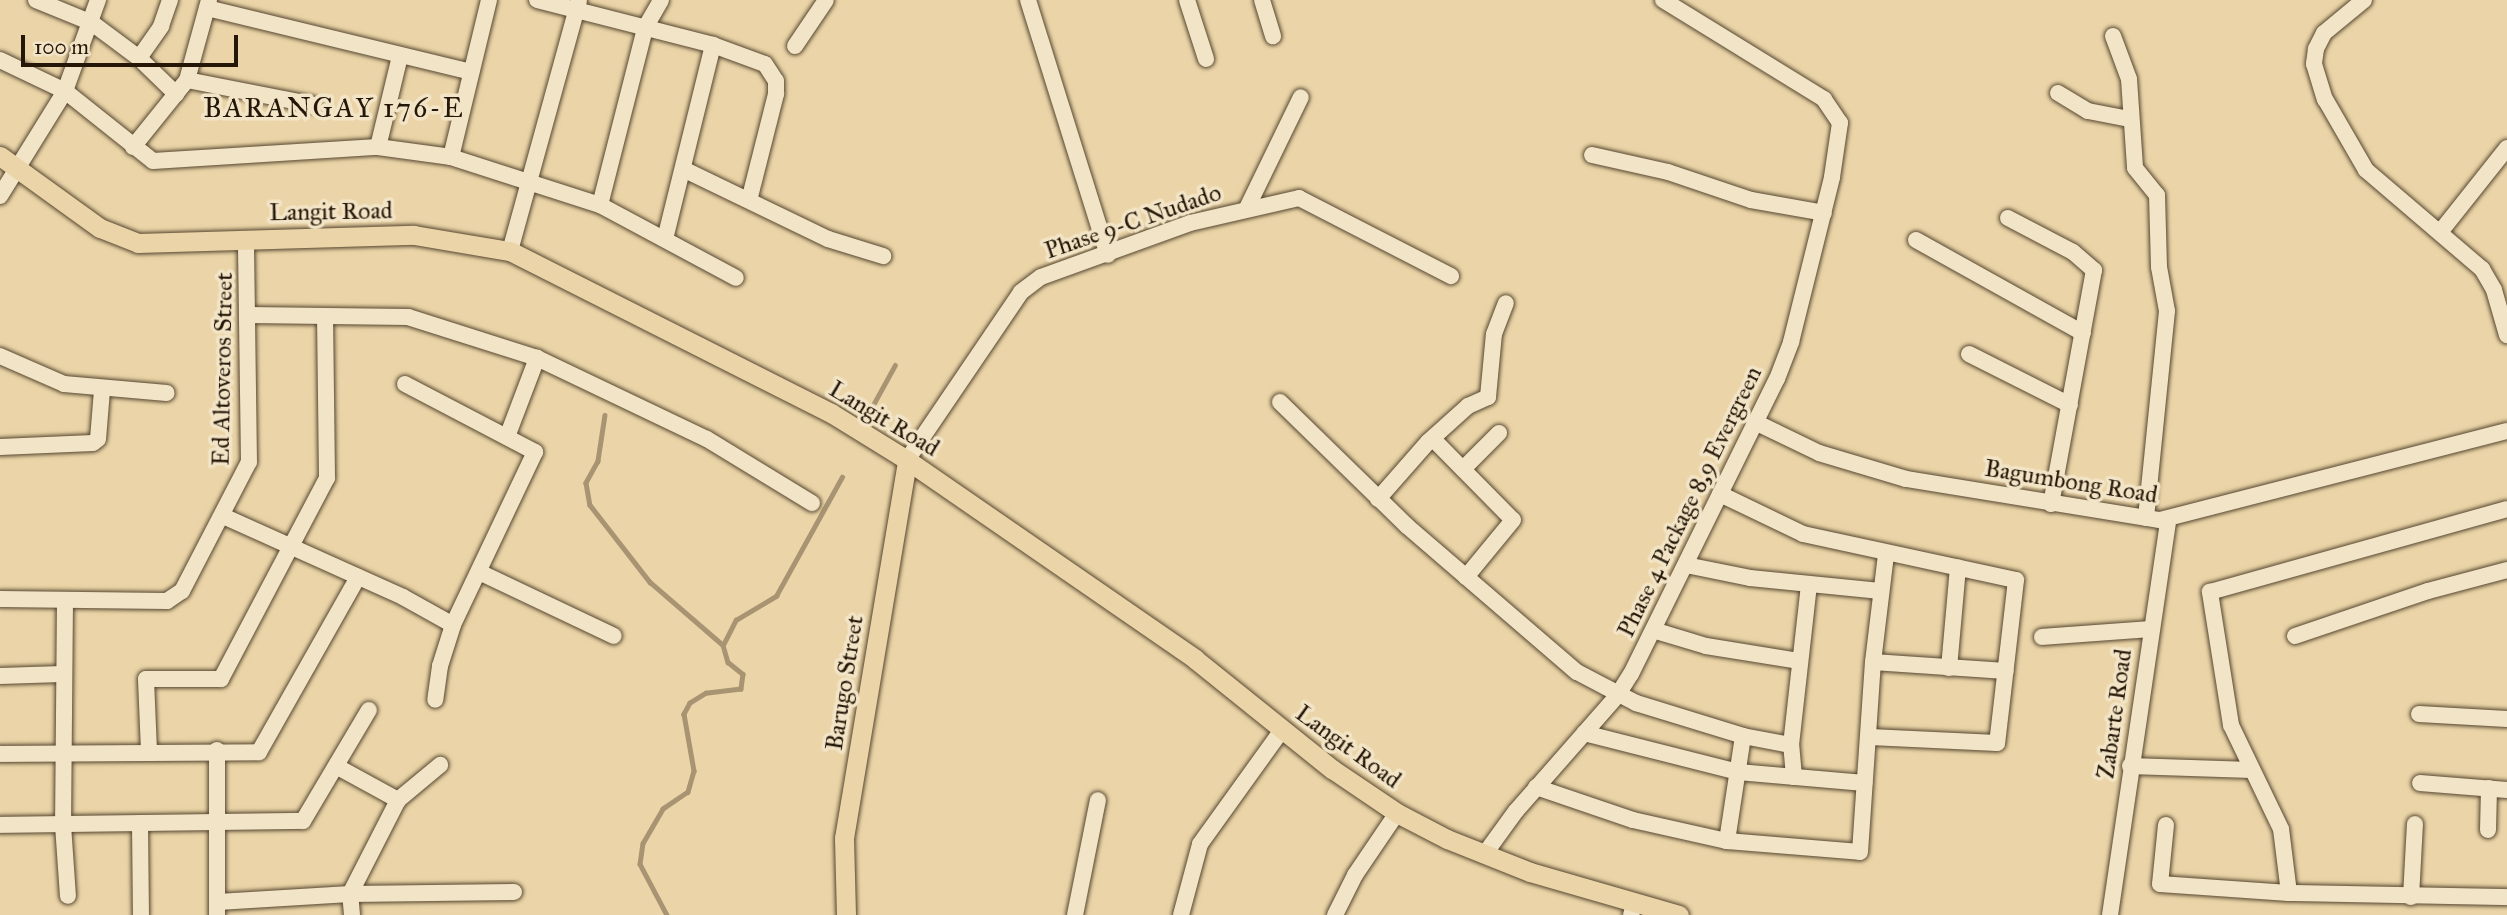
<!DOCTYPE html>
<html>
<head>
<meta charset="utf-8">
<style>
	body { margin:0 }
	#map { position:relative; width:2507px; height:915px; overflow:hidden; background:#ebd5a8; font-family:"IM FELL Great Primer",serif }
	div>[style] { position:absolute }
	.stream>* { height:4.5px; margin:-2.25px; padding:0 2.25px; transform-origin:2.25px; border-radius:2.25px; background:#a89472 }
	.roads { filter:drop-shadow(0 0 2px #564630) drop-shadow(0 0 2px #564630) }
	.minor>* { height:16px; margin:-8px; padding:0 8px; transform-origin:8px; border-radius:8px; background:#f2e4c6 }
	.major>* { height:19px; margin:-9.5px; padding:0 9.5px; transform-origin:9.5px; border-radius:9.5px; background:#ebd5a8 }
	span { translate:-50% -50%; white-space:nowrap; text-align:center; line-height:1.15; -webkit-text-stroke:7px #f2e4c6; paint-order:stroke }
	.street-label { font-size:24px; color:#251708 }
	.quarter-label { font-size:28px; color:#251708; letter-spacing:2px }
	.scale { position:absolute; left:21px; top:35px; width:217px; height:32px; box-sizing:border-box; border:4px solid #251708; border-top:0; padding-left:9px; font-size:21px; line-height:24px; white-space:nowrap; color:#251708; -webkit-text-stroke:5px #f2e4c6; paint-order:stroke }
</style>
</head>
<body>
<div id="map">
	<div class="stream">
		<div style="left:605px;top:415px;width:47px;rotate:98.7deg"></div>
		<div style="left:598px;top:461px;width:25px;rotate:119deg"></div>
		<div style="left:586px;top:483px;width:22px;rotate:80deg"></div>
		<div style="left:590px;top:505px;width:98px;rotate:52.1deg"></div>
		<div style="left:650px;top:582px;width:96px;rotate:40.8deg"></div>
		<div style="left:723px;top:645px;width:18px;rotate:74deg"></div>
		<div style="left:728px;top:662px;width:19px;rotate:39deg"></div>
		<div style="left:743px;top:674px;width:15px;rotate:98deg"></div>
		<div style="left:741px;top:689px;width:35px;rotate:173deg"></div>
		<div style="left:706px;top:693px;width:19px;rotate:148deg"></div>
		<div style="left:690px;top:703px;width:13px;rotate:119deg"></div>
		<div style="left:684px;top:714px;width:58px;rotate:80deg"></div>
		<div style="left:694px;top:771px;width:22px;rotate:106deg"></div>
		<div style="left:688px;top:792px;width:30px;rotate:146deg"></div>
		<div style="left:663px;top:809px;width:39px;rotate:120deg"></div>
		<div style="left:643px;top:843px;width:21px;rotate:98deg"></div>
		<div style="left:640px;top:864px;width:58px;rotate:62.1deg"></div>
		<div style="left:862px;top:425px;width:68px;rotate:-61.2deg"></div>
		<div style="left:723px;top:645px;width:28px;rotate:-63deg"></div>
		<div style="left:736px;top:620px;width:47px;rotate:-31deg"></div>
		<div style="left:776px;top:596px;width:136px;rotate:-61deg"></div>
	</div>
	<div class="roads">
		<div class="minor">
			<div style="left:36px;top:0;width:61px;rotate:22.3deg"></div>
			<div style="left:92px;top:23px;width:59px;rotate:36.7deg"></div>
			<div style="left:139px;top:58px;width:52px;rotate:44.2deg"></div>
			<div style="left:537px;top:0;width:182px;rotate:14.3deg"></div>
			<div style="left:713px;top:45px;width:55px;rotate:20.1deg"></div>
			<div style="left:765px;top:64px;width:20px;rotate:57deg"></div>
			<div style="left:776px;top:81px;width:13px;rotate:90deg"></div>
			<div style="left:776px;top:94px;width:106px;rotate:104.2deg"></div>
			<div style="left:1028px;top:0;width:267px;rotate:72.6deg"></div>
			<div style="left:1187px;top:0;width:62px;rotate:72.1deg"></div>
			<div style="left:1262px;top:0;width:38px;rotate:73deg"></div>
			<div style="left:2364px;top:0;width:52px;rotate:140.5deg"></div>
			<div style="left:2324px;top:33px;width:18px;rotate:117deg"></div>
			<div style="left:2316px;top:49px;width:15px;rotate:98deg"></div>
			<div style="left:2314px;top:64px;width:37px;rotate:73deg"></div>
			<div style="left:2325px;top:99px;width:82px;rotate:60deg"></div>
			<div style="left:2366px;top:170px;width:153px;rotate:40.5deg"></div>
			<div style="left:2482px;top:269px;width:24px;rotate:60deg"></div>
			<div style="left:2494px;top:290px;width:47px;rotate:73.9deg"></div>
			<div style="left:207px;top:8px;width:272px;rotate:13.6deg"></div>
			<div style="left:2113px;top:36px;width:46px;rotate:69.6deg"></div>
			<div style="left:2129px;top:79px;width:89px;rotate:86.1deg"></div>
			<div style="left:2135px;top:168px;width:35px;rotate:51deg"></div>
			<div style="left:2157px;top:195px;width:72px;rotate:88.4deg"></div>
			<div style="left:2159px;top:267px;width:45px;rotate:79.7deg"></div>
			<div style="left:2167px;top:311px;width:208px;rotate:95.8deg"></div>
			<div style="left:795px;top:46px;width:55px;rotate:-56deg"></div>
			<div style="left:139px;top:58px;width:39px;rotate:-55deg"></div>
			<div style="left:161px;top:26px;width:28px;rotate:-71deg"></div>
			<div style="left:0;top:60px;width:72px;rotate:25.5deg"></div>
			<div style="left:65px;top:91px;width:112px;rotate:38.5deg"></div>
			<div style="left:153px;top:161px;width:225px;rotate:-3.6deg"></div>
			<div style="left:378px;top:147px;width:74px;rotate:7.8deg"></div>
			<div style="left:451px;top:157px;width:157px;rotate:17.9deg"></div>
			<div style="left:600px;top:205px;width:154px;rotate:28.2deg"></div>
			<div style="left:187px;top:80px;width:129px;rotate:11.1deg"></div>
			<div style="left:2058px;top:93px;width:35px;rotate:31deg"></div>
			<div style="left:2088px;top:111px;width:42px;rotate:11deg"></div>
			<div style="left:133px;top:147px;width:86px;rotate:-51.1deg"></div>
			<div style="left:187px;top:80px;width:83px;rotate:-74.6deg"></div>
			<div style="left:378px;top:147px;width:94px;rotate:-76.4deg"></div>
			<div style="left:1592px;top:155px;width:78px;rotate:12.6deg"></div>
			<div style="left:1668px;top:172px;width:88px;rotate:18.6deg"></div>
			<div style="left:1751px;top:200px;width:74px;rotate:10.1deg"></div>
			<div style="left:451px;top:157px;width:162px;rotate:-76.4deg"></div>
			<div style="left:683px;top:169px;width:161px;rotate:25.8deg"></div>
			<div style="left:828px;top:239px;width:58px;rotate:17.2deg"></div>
			<div style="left:0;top:196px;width:123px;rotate:-58.2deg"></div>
			<div style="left:65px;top:91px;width:97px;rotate:-70.1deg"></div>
			<div style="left:600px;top:205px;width:183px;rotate:-75.7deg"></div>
			<div style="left:645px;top:28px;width:32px;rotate:-60deg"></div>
			<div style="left:1247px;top:208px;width:123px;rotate:-64.1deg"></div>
			<div style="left:2008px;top:218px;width:73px;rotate:27.6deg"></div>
			<div style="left:2073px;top:252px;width:28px;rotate:41deg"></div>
			<div style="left:2094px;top:270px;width:238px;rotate:100.4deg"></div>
			<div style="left:2441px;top:231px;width:106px;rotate:-51.5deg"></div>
			<div style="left:665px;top:239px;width:200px;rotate:-76.1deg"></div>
			<div style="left:1916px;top:240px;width:191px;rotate:29.1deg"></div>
			<div style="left:510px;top:251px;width:260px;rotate:-74.6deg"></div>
			<div style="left:248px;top:315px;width:160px;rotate:0.7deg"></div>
			<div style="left:408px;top:317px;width:135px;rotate:17.6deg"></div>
			<div style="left:537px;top:358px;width:188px;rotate:25.5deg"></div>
			<div style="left:707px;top:439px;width:123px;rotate:31.4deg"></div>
			<div style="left:1969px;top:354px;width:113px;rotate:26.8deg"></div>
			<div style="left:0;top:356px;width:70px;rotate:23.6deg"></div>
			<div style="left:64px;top:384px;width:103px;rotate:5deg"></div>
			<div style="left:405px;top:384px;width:147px;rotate:27.6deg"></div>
			<div style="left:535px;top:452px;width:191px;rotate:115.4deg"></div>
			<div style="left:453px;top:625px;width:43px;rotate:107.6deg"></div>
			<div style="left:440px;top:666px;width:34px;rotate:98deg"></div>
			<div style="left:1280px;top:402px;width:177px;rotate:44.3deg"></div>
			<div style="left:1407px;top:526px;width:224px;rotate:40.7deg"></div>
			<div style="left:1577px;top:672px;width:67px;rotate:27.7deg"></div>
			<div style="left:1636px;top:703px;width:112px;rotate:17.1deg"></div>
			<div style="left:1743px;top:736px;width:49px;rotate:10.6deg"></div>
			<div style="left:1755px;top:422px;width:71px;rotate:25.8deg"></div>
			<div style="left:1819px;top:453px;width:91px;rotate:16.6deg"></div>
			<div style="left:1906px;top:479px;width:257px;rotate:9.2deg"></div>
			<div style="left:2160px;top:520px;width:358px;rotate:-14.4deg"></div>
			<div style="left:507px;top:437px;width:85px;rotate:-69.2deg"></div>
			<div style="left:1434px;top:440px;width:112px;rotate:45.4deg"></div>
			<div style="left:1513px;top:520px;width:74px;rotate:129.5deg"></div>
			<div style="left:0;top:447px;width:93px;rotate:-2.5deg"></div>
			<div style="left:93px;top:443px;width:6px;rotate:-39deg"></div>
			<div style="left:98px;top:439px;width:49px;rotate:-85.3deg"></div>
			<div style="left:907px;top:460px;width:203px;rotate:-55.8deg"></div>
			<div style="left:1021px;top:292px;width:25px;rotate:-37deg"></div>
			<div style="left:1041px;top:277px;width:158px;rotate:-19.9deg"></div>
			<div style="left:1190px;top:223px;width:112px;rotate:-12.9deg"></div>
			<div style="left:1299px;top:198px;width:171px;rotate:27.2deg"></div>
			<div style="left:1463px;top:469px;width:51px;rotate:-45deg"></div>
			<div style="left:1720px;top:494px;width:92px;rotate:25.7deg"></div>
			<div style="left:1803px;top:534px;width:218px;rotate:12.2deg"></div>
			<div style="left:2016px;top:580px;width:164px;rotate:96.6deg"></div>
			<div style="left:1997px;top:743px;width:127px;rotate:-177.3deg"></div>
			<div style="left:1378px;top:499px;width:76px;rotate:-48.7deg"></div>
			<div style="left:1428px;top:442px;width:54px;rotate:-42deg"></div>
			<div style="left:1468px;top:406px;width:22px;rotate:-24deg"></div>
			<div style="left:1488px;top:397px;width:63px;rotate:-84.6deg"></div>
			<div style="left:1494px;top:334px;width:33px;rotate:-69deg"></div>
			<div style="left:223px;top:516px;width:197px;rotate:24.2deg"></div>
			<div style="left:403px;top:597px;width:57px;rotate:29.2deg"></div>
			<div style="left:1686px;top:565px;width:65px;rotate:11.5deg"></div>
			<div style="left:1750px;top:578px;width:131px;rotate:5.7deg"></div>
			<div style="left:479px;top:572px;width:149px;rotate:25.4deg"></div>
			<div style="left:0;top:599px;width:167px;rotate:0.7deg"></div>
			<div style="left:167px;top:601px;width:18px;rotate:-34deg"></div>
			<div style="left:182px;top:591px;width:145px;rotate:-62.6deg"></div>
			<div style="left:249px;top:462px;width:223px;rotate:-90.8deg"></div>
			<div style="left:65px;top:600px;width:225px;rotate:90.5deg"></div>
			<div style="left:63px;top:825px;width:71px;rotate:86deg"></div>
			<div style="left:1653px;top:630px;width:55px;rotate:16.8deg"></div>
			<div style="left:1706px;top:646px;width:95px;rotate:9.1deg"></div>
			<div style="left:2295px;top:636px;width:140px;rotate:-18.7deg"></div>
			<div style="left:2428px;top:591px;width:82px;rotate:-14.9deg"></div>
			<div style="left:2042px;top:637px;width:108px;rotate:-4.2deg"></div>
			<div style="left:1873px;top:662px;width:133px;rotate:3.9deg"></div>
			<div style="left:1949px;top:668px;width:101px;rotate:-84.9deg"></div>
			<div style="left:0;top:676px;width:62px;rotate:-1.8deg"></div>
			<div style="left:2419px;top:714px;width:88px;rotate:3.3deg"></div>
			<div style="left:1584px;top:733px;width:159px;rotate:14.2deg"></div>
			<div style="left:1738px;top:772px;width:127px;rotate:5deg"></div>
			<div style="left:149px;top:751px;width:72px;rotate:-92.4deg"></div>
			<div style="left:146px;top:679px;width:75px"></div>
			<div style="left:221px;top:679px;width:227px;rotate:-62.2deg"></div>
			<div style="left:327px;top:478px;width:162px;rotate:-90.7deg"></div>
			<div style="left:0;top:754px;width:259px;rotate:-0.4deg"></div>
			<div style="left:259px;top:752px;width:201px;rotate:-60.5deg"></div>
			<div style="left:336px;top:766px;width:71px;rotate:28.7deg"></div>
			<div style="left:2130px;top:766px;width:121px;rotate:1.9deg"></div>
			<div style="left:1794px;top:777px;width:32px;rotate:-95deg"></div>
			<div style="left:1791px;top:745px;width:161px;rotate:-83.6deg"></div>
			<div style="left:2420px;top:783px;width:87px;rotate:4.6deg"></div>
			<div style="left:1536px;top:787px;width:102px;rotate:18.8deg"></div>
			<div style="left:1633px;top:820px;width:96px;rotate:12.6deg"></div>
			<div style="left:1727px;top:841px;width:133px;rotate:4.7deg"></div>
			<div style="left:1860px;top:852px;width:190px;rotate:-86.1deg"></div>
			<div style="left:1873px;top:662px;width:109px;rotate:-83.1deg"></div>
			<div style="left:140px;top:823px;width:92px;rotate:89.4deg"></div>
			<div style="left:0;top:825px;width:303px;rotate:-0.8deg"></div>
			<div style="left:303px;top:821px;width:129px;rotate:-59.3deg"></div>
			<div style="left:2166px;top:825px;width:59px;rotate:95.8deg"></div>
			<div style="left:2160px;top:884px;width:129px;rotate:4deg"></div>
			<div style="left:2289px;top:893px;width:218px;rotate:1.1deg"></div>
			<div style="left:2488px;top:830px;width:42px;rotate:-88.6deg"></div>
			<div style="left:1727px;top:841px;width:106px;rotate:-81.3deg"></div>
			<div style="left:1484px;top:855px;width:54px;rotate:-54deg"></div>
			<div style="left:1516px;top:811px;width:153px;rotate:-48.7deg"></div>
			<div style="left:1617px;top:696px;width:26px;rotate:-58deg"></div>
			<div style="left:1631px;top:674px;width:329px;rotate:-63.7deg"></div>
			<div style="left:1777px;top:379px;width:40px;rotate:-69deg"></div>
			<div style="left:1791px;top:342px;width:170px;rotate:-76deg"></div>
			<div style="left:1832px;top:177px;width:55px;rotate:-81.6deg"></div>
			<div style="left:1840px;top:123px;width:29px;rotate:-124deg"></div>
			<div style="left:1824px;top:99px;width:189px;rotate:-148.4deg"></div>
			<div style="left:2289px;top:893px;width:64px;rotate:-97.1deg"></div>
			<div style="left:2281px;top:829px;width:115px;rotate:-115.7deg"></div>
			<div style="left:2231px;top:725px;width:135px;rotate:-99deg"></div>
			<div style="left:2210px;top:592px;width:308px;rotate:-15.6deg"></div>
			<div style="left:2411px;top:897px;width:73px;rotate:-86.9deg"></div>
			<div style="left:218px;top:902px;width:132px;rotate:-3.5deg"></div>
			<div style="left:350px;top:894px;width:164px;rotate:-0.7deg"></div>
			<div style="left:217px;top:915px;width:165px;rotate:-90deg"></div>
			<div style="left:352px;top:915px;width:21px;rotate:-95deg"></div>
			<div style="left:350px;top:894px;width:106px;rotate:-62.9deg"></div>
			<div style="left:398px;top:800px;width:55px;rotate:-39.8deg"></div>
			<div style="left:1075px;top:915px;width:117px;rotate:-78.7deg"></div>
			<div style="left:1181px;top:915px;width:73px;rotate:-75deg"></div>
			<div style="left:1200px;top:844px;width:140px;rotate:-54.3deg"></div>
			<div style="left:1335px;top:915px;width:45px;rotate:-63.4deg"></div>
			<div style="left:1355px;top:875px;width:75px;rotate:-55.9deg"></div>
			<div style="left:1631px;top:915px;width:10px;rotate:-73deg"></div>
			<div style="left:2110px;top:915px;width:399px;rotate:-81.6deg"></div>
		</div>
		<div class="major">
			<div style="left:0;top:156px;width:123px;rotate:35.8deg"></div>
			<div style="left:100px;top:228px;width:41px;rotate:21.5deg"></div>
			<div style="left:138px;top:243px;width:276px;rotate:-1.7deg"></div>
			<div style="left:414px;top:235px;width:97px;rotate:9.5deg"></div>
			<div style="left:510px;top:251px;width:360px;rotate:26.8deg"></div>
			<div style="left:831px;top:413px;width:89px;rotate:31.7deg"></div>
			<div style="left:907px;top:460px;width:350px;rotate:34.6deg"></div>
			<div style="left:1195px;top:659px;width:176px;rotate:38.8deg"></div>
			<div style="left:1332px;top:769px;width:78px;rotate:34.1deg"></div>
			<div style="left:1397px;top:813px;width:56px;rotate:27.5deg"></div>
			<div style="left:1447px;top:839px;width:89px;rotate:21.7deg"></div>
			<div style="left:1530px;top:872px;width:155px;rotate:16.1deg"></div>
			<div style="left:846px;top:915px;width:77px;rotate:-91.5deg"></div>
			<div style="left:844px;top:838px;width:383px;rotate:-80.5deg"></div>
		</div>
	</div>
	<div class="street-label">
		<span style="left:331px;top:212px;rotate:-1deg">Langit Road</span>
		<span style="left:1133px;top:222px;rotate:-19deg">Phase 9-C Nudado</span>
		<span style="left:223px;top:369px;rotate:-89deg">Ed Altoveros Street</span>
		<span style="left:884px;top:419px;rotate:31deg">Langit Road</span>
		<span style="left:2071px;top:482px;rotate:9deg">Bagumbong Road</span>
		<span style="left:1690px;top:502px;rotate:-64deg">Phase 4 Package 8,9 Evergreen</span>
		<span style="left:845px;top:683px;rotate:-81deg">Barugo Street</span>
		<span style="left:2115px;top:714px;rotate:-82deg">Zabarte Road</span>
		<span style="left:1348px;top:747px;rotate:36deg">Langit Road</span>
	</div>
	<div class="quarter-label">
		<span style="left:334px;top:108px">BARANGAY 176-E</span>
	</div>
	<div class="scale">100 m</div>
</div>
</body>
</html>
